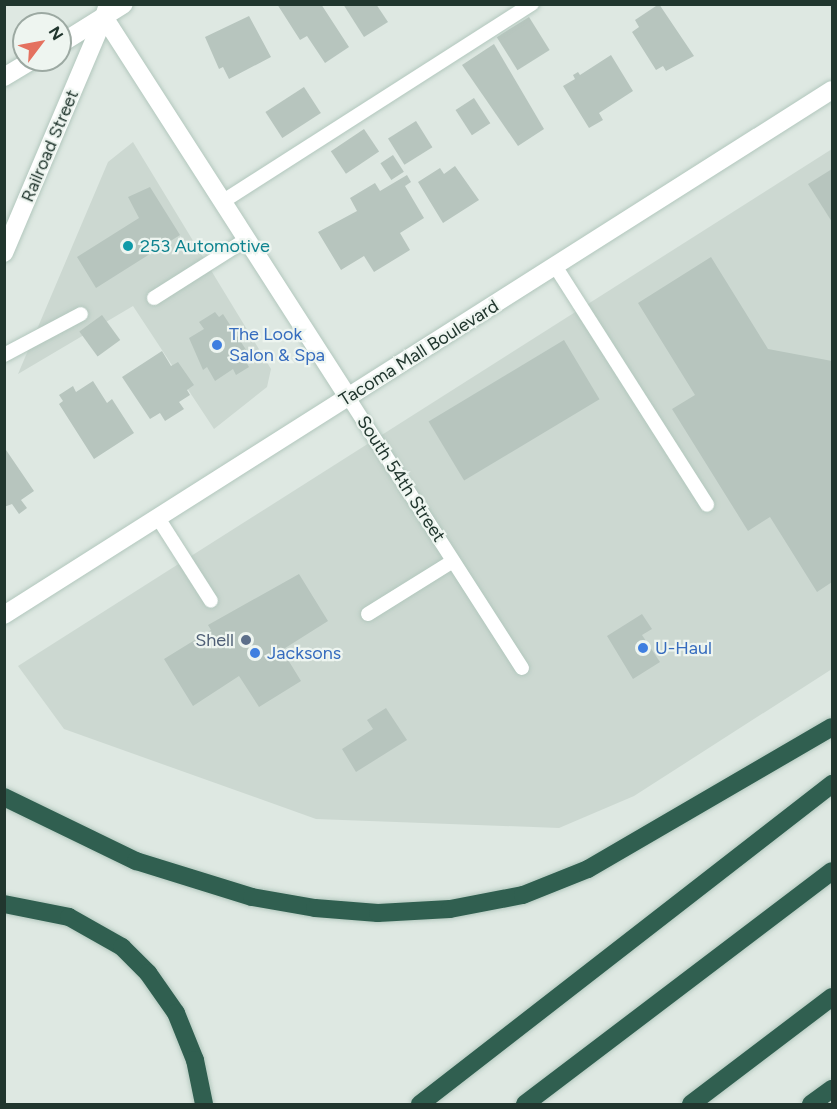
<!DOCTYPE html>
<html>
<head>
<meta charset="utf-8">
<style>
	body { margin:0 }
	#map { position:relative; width:837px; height:1109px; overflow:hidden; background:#dee8e2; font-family:Figtree,sans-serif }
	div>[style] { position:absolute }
	.built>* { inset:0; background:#ccd8d1 }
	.building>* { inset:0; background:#b7c5be; transform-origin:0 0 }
	.roads { filter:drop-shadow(0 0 2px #b2c7bd) drop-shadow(0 0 2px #b2c7bd) }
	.lane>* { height:14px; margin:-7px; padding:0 7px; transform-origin:7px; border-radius:7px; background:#fff }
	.street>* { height:18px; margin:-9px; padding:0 9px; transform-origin:9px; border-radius:9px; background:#fff }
	.secondary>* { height:18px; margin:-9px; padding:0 9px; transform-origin:9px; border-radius:9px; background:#fff }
	.highway>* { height:18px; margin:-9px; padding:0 9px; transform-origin:9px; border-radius:9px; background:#305f50 }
	.dots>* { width:16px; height:16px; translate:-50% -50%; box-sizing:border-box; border:3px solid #eef5f0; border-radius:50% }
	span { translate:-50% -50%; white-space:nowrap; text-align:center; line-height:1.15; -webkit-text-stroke:4.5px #eef5f0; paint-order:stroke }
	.street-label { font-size:18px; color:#21362e }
	.culture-label { font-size:18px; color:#0d838f }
	.left { translate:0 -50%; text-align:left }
	.shop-label { font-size:18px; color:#366cbe }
	.service-label { font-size:18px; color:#4e5e75 }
	.right { translate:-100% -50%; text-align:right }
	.frame { position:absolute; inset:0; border:6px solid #21362e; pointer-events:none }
	.north { position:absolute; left:12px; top:12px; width:60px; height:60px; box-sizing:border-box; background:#eef5f0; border:2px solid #9ca9a2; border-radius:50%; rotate:58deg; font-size:16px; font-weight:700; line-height:24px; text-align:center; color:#21362e }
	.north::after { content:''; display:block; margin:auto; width:21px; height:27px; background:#e4715f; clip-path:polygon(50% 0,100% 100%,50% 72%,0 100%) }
</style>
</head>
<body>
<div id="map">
	<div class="built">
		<div style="clip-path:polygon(133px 142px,271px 369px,267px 387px,214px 429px,133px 306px,18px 374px,108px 162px)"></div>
		<div style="clip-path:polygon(832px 149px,832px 669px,634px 796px,559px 828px,316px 819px,64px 729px,18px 666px)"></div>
	</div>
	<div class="building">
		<div style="clip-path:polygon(277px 4px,321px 4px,349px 47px,325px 63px,307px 36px,300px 40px)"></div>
		<div style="clip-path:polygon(343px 4px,376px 4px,388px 22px,364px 37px)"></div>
		<div style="clip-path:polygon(659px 4px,694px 56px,666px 71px,663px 66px,656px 70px,632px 32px,639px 27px,635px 20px)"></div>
		<div style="clip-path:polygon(249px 16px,271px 57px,229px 79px,223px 67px,219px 69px,205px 37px)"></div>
		<div style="left:529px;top:17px;width:39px;height:38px;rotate:58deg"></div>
		<div style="clip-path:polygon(494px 44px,544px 129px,518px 146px,462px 65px)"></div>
		<div style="clip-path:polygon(611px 55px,633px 91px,599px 113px,603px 120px,589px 128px,563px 86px,575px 79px,573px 75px,578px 72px,580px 75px)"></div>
		<div style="left:304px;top:87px;width:31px;height:46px;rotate:57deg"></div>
		<div style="left:474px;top:98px;width:30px;height:22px;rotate:57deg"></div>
		<div style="left:416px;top:121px;width:31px;height:33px;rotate:58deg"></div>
		<div style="left:364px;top:129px;width:27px;height:40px;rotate:56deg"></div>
		<div style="left:393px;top:155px;width:20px;height:15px;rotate:57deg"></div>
		<div style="clip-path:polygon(455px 166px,479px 200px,443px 223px,418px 182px,440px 168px,444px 174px)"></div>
		<div style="clip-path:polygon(832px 169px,832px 222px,808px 184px)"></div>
		<div style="clip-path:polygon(407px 175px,411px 182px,405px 186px,424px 218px,400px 233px,410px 250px,374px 272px,364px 256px,341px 270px,318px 232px,357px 211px,350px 198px,375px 183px,380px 191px)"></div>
		<div style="clip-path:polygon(150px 187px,180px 235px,96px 288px,77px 257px,139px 218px,128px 197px)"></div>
		<div style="clip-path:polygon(711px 257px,768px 349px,832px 361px,832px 582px,817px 592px,770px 517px,748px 531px,672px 409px,695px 395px,638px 303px)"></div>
		<div style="clip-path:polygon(215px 312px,219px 317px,223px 314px,250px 356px,245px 360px,249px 367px,236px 375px,233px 369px,215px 381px,207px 367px,203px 370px,189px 338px,204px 329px,199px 322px)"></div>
		<div style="left:102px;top:315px;width:31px;height:28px;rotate:54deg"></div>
		<div style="left:564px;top:340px;width:69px;height:158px;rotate:59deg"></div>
		<div style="clip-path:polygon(162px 351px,171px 366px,178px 362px,194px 385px,187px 390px,190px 395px,179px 402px,184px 409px,165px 421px,160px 413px,150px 419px,122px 377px)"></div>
		<div style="clip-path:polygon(93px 381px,107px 403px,112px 399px,134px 433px,94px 459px,59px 404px,63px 401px,59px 395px,73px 386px,76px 392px)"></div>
		<div style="clip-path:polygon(4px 447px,34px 491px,21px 500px,27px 508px,19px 514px,12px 504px,4px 507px)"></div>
		<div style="clip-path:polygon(299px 574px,328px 621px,282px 650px,301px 681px,259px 707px,239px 676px,193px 706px,164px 659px,211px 630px,208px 625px)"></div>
		<div style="clip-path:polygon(642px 614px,652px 629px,642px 635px,660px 662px,633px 679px,607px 636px)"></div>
		<div style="clip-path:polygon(386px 708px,407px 740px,356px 772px,342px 749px,373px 729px,367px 720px)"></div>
	</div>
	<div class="roads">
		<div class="lane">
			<div style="left:222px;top:202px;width:368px;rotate:-32.6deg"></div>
			<div style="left:555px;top:266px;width:283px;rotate:57.5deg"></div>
			<div style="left:154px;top:298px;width:110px;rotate:-32.4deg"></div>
			<div style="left:4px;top:355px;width:87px;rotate:-28deg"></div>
			<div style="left:348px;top:397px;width:322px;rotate:57.3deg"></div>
			<div style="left:158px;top:518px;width:98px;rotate:57.4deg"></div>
			<div style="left:368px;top:614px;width:100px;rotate:-31.9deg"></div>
		</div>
		<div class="street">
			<div style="left:60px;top:44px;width:75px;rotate:-32deg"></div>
			<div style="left:4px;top:77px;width:33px;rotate:-31deg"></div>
			<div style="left:4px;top:253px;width:256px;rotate:-67deg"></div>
		</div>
		<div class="secondary">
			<div style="left:108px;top:4px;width:14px;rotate:107deg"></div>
			<div style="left:104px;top:17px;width:452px;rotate:57.3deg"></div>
			<div style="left:4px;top:615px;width:980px;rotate:-32.38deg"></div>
		</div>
		<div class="highway">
			<div style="left:4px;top:797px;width:147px;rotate:25.9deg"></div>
			<div style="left:136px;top:861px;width:121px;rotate:17.2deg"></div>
			<div style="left:252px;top:897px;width:64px;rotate:9.9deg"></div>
			<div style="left:315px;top:908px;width:63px;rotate:4.5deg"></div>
			<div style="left:378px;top:913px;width:72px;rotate:-3.2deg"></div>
			<div style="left:450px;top:909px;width:74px;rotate:-10.9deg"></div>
			<div style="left:523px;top:895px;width:70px;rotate:-21.8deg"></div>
			<div style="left:588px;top:869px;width:282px;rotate:-30.2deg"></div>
			<div style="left:4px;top:904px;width:66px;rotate:11.3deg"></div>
			<div style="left:69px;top:917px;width:61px;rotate:29.5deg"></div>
			<div style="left:122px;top:947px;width:37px;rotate:45deg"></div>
			<div style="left:148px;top:973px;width:49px;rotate:55deg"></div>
			<div style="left:176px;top:1013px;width:51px;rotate:68deg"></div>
			<div style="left:195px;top:1060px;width:45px;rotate:78.4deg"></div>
			<div style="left:420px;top:1104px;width:522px;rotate:-37.84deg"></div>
			<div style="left:525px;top:1104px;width:385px;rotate:-37.2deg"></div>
			<div style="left:691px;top:1104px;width:177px;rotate:-37.2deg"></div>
			<div style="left:811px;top:1104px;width:26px;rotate:-36deg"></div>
		</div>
	</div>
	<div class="dots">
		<div style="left:128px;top:246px;background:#0f9aa8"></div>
		<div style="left:217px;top:345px;background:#3f7fe0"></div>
		<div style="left:246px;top:640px;background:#5c6f8a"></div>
		<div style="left:643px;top:648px;background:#3f7fe0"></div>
		<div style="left:255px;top:653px;background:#3f7fe0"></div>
	</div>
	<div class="street-label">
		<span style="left:50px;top:146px;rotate:-67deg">Railroad Street</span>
		<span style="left:419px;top:353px;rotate:-32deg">Tacoma Mall Boulevard</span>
		<span style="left:401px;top:479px;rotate:57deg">South 54th Street</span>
	</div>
	<div class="culture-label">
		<span class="left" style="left:140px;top:246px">253 Automotive</span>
	</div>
	<div class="shop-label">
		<span class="left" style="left:229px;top:345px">The Look<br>Salon &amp; Spa</span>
		<span class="left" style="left:655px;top:648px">U-Haul</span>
		<span class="left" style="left:267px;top:653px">Jacksons</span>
	</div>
	<div class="service-label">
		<span class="right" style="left:234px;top:640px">Shell</span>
	</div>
	<div class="frame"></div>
	<div class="north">N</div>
</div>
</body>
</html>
